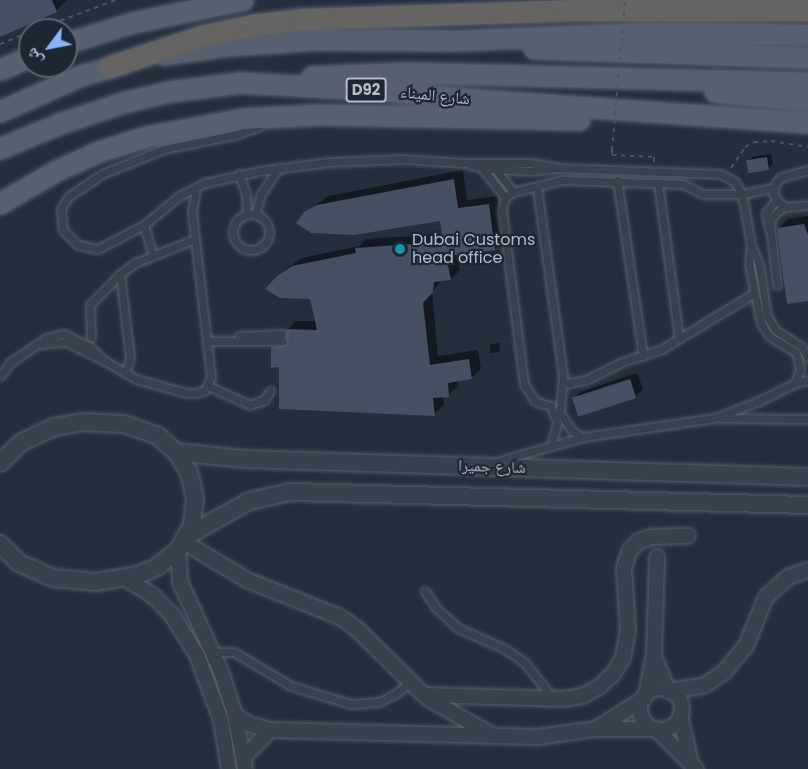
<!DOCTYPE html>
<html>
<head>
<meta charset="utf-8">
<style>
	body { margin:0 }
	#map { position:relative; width:808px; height:769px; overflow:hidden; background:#242f3e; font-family:Poppins,"Noto Naskh Arabic",sans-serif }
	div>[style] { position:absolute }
	.shadow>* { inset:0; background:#0007 }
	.building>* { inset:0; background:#455162; transform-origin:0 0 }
	.path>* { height:2px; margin-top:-1px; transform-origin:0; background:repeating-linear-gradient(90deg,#44595c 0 4.5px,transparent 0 9px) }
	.roads { filter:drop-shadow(0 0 2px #565f6c) drop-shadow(0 0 2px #565f6c) }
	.service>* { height:7px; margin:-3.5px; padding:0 3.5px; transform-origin:3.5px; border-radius:3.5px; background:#38414e }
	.service>.ring { margin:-3.5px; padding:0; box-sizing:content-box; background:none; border:7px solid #38414e; border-radius:50% }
	.minor>* { height:14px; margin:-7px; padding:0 7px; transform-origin:7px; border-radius:7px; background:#38414e }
	.minor>.ring { margin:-7px; padding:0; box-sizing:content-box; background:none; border:14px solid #38414e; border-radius:50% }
	.tertiary>* { height:16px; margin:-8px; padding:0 8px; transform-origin:8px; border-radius:8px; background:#38414e }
	.primary>* { height:20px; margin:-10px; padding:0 10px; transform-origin:10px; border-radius:10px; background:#56606e }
	.trunk>* { height:21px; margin:-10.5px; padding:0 10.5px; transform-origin:10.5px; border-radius:10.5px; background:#656462 }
	.path-bridge>* { height:2px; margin-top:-1px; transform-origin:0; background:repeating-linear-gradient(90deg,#44595c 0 4.5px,transparent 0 9px) }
	.dots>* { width:16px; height:16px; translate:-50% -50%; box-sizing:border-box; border:3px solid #1d2633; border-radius:50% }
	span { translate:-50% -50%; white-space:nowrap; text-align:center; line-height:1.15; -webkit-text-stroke:4.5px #1d2633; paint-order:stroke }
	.shield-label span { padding:2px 4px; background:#1d2633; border:2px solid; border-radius:4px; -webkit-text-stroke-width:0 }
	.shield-label { font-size:15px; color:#b4bcc9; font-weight:700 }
	.street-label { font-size:16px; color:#b4bcc9 }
	.poi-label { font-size:16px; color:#b4bcc9 }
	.left { translate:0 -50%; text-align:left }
	.north { position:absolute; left:18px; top:18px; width:60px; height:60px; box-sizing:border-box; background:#1d2633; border:2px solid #59626f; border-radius:50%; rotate:238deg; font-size:16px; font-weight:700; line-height:24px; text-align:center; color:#b4bcc9 }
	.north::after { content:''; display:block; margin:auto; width:21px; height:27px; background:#8ab4f8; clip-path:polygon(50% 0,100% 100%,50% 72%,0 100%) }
</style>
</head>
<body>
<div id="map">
	<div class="shadow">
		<div style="clip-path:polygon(0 0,67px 0,56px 11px,0 35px)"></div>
		<div style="clip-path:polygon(771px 154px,773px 164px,769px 168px,748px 162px,752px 157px)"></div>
		<div style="clip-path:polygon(463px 170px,467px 200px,497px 196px,503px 240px,494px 249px,456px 254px,460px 270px,451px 279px,442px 280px,432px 292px,438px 356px,478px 350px,481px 369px,471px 378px,457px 380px,458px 386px,448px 395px,443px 396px,444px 405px,434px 414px,280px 366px,272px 347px,281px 338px,287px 337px,287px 330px,296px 321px,317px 321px,311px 298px,267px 288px,288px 267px,302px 258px,359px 246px,366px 239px,443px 234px,441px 220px,305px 213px,328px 196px)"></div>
		<div style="clip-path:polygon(808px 216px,808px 300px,779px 228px,788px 219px)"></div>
		<div style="clip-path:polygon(500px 343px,499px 352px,490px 353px,490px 344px)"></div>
		<div style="clip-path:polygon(637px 373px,643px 389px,636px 396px,579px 416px,573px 399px,580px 392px)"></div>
	</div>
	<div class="building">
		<div style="clip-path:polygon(0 0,52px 0,57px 12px,0 37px)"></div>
		<div style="left:767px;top:157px;width:13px;height:21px;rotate:81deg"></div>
		<div style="clip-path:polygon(454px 179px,458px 208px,489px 204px,495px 250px,446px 256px,451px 280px,434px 282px,433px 292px,423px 303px,430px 365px,469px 359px,472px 379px,448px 383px,449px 397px,433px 398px,435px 416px,279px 409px,279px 367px,271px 368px,271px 347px,287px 344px,285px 329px,317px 330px,310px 299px,280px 298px,265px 289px,277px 276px,292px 266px,356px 253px,355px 248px,443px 242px,440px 221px,354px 235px,311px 233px,296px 223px,304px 212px,317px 205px)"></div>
		<div style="clip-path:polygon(804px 224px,808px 235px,808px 301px,787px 304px,777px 228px)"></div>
		<div style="left:630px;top:379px;width:20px;height:61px;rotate:72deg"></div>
	</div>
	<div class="path">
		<div style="left:35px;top:30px;width:86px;rotate:-20.3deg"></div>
		<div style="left:0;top:44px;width:32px;rotate:-22deg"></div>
		<div style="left:612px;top:150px;width:5px;rotate:90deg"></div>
		<div style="left:612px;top:155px;width:42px;rotate:2.7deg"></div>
		<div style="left:654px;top:157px;width:6px;rotate:90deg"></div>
		<div style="left:731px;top:168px;width:25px;rotate:-56deg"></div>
		<div style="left:745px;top:147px;width:10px;rotate:-29deg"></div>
		<div style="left:754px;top:142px;width:17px;rotate:-3deg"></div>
		<div style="left:771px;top:141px;width:37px;rotate:9deg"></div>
	</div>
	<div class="roads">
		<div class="service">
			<div style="left:260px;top:126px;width:23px;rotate:160deg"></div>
			<div style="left:238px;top:134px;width:76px;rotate:168.5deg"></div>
			<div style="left:164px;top:149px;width:67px;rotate:158deg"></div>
			<div style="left:102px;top:174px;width:41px;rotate:145.9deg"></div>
			<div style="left:68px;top:197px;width:14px;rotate:120deg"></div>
			<div style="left:61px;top:209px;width:21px;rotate:85deg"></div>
			<div style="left:63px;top:230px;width:21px;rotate:45deg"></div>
			<div style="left:78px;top:245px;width:20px;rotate:11deg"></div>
			<div style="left:98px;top:249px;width:52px;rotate:-27.6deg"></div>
			<div style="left:144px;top:225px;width:45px;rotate:-39.6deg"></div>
			<div style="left:179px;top:196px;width:29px;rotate:-27deg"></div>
			<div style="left:205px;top:183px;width:55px;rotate:-12.5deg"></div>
			<div style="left:259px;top:171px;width:71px;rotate:-7.3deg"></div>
			<div style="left:329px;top:162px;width:75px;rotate:-2.3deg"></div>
			<div style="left:404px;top:159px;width:60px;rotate:3.8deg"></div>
			<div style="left:464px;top:163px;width:67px"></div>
			<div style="left:531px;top:163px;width:28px;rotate:10deg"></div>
			<div style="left:559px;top:168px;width:162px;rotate:2.1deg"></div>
			<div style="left:721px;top:174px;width:16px;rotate:30deg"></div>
			<div style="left:735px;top:182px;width:14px;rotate:60deg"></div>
			<div style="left:742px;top:194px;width:52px;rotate:80deg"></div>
			<div style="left:751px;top:245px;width:21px;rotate:67deg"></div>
			<div style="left:759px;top:264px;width:53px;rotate:81.3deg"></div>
			<div style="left:767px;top:316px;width:16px;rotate:60deg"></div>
			<div style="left:775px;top:330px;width:31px;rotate:32deg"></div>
			<div style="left:801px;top:346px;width:14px;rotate:60deg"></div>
			<div style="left:470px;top:165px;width:21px;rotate:11deg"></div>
			<div style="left:491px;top:169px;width:40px;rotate:2.9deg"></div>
			<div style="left:531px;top:171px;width:26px;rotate:-7deg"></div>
			<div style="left:482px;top:168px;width:37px;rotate:52deg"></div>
			<div style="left:496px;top:170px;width:28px;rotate:52deg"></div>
			<div style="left:808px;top:170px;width:28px;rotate:165deg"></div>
			<div style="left:781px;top:177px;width:9px;rotate:131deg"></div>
			<div style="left:775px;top:184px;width:9px;rotate:103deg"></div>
			<div style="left:773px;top:193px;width:10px;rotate:61deg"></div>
			<div style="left:778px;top:202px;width:9px;rotate:32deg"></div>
			<div style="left:786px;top:207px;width:22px;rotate:-5deg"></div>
			<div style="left:239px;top:174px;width:21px;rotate:71deg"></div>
			<div style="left:246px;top:194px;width:21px;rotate:87deg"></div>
			<div style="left:617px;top:180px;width:178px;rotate:81.6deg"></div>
			<div style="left:658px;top:183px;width:157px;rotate:82.3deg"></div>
			<div style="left:537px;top:188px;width:189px;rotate:82.1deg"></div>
			<div style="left:563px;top:375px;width:38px;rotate:95deg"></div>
			<div style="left:560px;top:413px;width:22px;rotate:56deg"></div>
			<div style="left:572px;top:431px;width:13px;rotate:29deg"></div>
			<div class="ring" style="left:233px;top:214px;width:29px;height:29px"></div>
			<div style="left:255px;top:215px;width:22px;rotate:-74deg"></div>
			<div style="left:261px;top:194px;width:32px;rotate:-56deg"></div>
			<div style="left:144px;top:225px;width:32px;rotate:74deg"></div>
			<div style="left:769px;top:229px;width:16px;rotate:-101deg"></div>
			<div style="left:766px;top:213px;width:16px;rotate:-52deg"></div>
			<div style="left:751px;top:245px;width:20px;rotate:96deg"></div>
			<div style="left:749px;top:265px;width:59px;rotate:78.3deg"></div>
			<div style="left:761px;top:323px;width:15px;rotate:58deg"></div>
			<div style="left:769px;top:336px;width:31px;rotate:31deg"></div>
			<div style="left:796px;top:352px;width:17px;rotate:77deg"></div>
			<div style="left:800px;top:369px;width:15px;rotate:110deg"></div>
			<div style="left:120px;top:274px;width:85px;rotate:83.2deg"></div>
			<div style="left:130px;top:358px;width:16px;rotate:108deg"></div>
			<div style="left:777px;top:285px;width:60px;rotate:-96.7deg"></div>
			<div style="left:770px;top:225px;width:9px;rotate:-72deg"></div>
			<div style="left:773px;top:216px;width:15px;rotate:-42deg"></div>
			<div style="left:239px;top:336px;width:43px;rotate:-2.7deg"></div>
			<div style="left:91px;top:337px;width:32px;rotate:-92deg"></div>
			<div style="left:90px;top:305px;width:43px;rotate:-45.9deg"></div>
			<div style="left:120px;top:274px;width:19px;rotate:-36deg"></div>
			<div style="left:135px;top:263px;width:65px;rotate:-21.8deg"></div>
			<div style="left:207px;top:341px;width:75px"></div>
			<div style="left:41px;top:344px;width:25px;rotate:-5deg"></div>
			<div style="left:66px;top:342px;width:41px;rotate:25.9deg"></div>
			<div style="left:0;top:376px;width:18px;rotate:-52deg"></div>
			<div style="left:11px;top:362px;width:42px;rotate:-34.4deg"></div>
			<div style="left:46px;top:338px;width:18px;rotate:-13deg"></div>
			<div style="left:64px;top:334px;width:28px;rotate:26deg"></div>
			<div style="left:89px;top:346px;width:22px;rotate:43deg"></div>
			<div style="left:105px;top:361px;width:36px;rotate:30deg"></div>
			<div style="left:136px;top:379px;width:52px;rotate:15.6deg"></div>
			<div style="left:186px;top:393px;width:10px"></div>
			<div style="left:196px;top:393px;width:9px;rotate:-18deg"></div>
			<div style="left:205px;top:390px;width:14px;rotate:-65deg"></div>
			<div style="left:211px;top:377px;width:165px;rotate:-96.6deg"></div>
			<div style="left:192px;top:213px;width:26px;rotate:-81deg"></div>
			<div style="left:563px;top:384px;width:23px;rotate:-10deg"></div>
			<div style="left:586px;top:380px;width:40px;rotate:-26.6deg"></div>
			<div style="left:622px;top:362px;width:42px;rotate:-18deg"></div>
			<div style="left:662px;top:349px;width:108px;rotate:-31.3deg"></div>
			<div style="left:208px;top:386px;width:46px;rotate:24.3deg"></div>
			<div style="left:250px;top:405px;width:15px;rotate:-20deg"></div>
			<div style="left:264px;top:400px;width:11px;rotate:-56deg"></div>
			<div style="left:721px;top:418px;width:87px;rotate:0.7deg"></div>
			<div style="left:551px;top:446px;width:24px;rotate:-75deg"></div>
			<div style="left:557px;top:423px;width:18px;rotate:-109deg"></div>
			<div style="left:551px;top:406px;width:17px;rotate:-163deg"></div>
			<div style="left:535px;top:401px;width:20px;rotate:-123deg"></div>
			<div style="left:524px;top:384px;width:176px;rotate:-97.2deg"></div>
			<div style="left:502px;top:209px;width:12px;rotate:-76deg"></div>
			<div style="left:505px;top:197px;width:9px;rotate:-32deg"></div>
			<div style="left:513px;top:192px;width:50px;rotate:-13.8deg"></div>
			<div style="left:562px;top:180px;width:121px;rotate:1.9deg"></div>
			<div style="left:683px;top:184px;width:22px;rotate:27deg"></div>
			<div style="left:703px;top:194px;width:39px"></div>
			<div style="left:742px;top:194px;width:32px;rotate:-11deg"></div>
			<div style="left:499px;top:461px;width:87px;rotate:-15.9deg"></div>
			<div style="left:583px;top:437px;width:133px;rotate:-8.2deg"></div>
			<div style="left:715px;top:418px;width:47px;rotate:-21.1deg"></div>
			<div style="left:759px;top:401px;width:40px;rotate:-26.6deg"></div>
			<div style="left:795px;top:383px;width:13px;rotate:-13deg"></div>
			<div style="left:425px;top:591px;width:20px;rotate:57deg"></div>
			<div style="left:436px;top:608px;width:30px;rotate:42deg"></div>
			<div style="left:458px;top:628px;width:51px;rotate:24.1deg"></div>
			<div style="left:505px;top:649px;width:23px;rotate:34deg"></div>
			<div style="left:524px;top:662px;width:46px;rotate:51.1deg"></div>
			<div style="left:213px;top:652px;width:21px"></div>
			<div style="left:234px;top:652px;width:66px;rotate:30.8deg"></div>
			<div style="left:291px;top:686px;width:63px;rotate:16.7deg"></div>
			<div style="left:351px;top:704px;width:28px;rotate:-4deg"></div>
			<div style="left:379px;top:702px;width:18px;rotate:-27deg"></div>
			<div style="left:395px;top:694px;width:18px;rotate:-38deg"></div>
		</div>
		<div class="minor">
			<div style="left:184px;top:542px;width:74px;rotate:31.1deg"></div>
			<div style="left:247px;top:580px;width:100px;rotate:21.7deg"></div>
			<div style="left:340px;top:617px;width:19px;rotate:35deg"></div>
			<div style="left:356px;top:628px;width:95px;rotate:44.6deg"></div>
			<div style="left:424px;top:695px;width:139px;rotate:1.6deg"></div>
			<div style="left:563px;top:699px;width:19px;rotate:-9deg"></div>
			<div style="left:582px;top:696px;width:19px;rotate:-28deg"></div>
			<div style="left:599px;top:687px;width:19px;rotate:-43deg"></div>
			<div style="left:613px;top:674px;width:19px;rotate:-58deg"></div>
			<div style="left:623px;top:658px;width:29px;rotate:-80deg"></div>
			<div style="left:628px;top:629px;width:61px;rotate:-93.8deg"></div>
			<div style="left:624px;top:568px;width:19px;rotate:-72deg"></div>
			<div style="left:630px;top:550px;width:13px;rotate:-45deg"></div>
			<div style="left:639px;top:541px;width:13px;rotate:-18deg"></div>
			<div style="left:651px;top:537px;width:37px;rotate:-2deg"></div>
			<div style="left:178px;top:550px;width:32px;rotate:86deg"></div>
			<div style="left:180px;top:582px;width:96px;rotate:65.3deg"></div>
			<div style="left:220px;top:669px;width:48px;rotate:71.9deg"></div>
			<div style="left:235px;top:715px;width:55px;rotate:79.5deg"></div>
			<div style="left:125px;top:578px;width:32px;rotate:32deg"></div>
			<div style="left:152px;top:595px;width:28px;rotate:45deg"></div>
			<div style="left:172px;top:615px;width:47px;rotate:58deg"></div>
			<div style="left:197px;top:655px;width:69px;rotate:69.7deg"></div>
			<div style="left:221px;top:720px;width:50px;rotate:80.7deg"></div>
			<div style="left:654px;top:656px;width:37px;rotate:68deg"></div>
			<div class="ring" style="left:640px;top:688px;width:28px;height:28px"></div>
			<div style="left:669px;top:691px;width:36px;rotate:-9deg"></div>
			<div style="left:705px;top:685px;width:23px;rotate:-34deg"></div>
			<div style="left:724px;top:672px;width:34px;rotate:-50deg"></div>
			<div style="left:746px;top:646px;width:53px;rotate:-67.8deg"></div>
			<div style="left:766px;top:597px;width:30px;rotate:-42deg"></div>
			<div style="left:788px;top:577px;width:21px;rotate:-19deg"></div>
			<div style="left:646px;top:695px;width:42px;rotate:-79deg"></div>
			<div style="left:654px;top:654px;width:97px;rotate:-88.2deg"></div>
			<div style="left:427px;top:698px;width:77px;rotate:29.6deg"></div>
			<div style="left:235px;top:715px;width:16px;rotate:35deg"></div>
			<div style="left:248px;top:724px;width:23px;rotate:15deg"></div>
			<div style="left:270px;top:730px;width:268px;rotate:1.5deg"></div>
			<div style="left:538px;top:737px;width:59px;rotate:-7.9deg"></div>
			<div style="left:596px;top:729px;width:59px"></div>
			<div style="left:680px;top:716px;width:44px;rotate:76.9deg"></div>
			<div style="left:598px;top:728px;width:54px;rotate:-32.8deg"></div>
			<div style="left:656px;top:729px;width:57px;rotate:45deg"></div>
			<div style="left:244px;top:757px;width:37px;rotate:-46deg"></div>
		</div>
		<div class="tertiary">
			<div style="left:176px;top:452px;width:68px;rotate:5.9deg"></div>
			<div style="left:244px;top:459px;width:564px;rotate:1.83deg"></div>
			<div style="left:0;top:463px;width:30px;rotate:-44deg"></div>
			<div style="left:22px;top:442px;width:35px;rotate:-25deg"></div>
			<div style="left:54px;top:427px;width:28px;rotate:-10deg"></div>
			<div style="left:82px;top:422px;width:42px;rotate:2.7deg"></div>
			<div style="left:124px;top:424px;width:36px;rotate:19deg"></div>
			<div style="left:158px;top:436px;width:24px;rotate:42deg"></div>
			<div style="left:176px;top:452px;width:24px;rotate:57deg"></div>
			<div style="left:189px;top:472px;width:26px;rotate:77deg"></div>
			<div style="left:195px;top:497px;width:28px;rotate:96deg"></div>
			<div style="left:192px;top:525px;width:29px;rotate:119deg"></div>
			<div style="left:178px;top:550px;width:27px;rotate:141deg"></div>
			<div style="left:157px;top:567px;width:21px;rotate:157deg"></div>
			<div style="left:138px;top:575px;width:43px;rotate:170.5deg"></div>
			<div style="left:96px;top:582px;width:43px;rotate:-174.7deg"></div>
			<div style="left:53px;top:578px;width:37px;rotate:-156deg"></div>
			<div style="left:19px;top:563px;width:27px;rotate:-135deg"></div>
			<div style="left:187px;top:536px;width:71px;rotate:-29.4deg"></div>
			<div style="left:249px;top:501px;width:43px;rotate:-12.1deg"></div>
			<div style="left:291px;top:492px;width:517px;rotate:1.44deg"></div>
		</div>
		<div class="primary">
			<div style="left:66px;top:44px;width:70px;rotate:-17.4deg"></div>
			<div style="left:133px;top:23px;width:113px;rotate:-11.7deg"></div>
			<div style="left:534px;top:49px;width:274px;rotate:1.9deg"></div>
			<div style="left:164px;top:55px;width:65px;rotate:-8deg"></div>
			<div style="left:228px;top:46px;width:88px;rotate:-3.9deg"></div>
			<div style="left:316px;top:40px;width:138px;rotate:0.4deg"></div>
			<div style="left:454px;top:41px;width:202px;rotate:-2.3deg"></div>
			<div style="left:656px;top:33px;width:152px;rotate:0.8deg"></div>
			<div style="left:0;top:70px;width:33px;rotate:-23deg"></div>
			<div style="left:312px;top:77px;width:93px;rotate:-2.5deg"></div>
			<div style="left:405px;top:73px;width:403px;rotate:1.4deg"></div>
			<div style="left:715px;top:92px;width:93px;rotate:5.5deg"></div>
			<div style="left:0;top:112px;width:89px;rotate:-24deg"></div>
			<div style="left:81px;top:76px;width:44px;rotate:-15.9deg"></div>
			<div style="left:0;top:149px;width:65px;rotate:-22.6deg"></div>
			<div style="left:60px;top:124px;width:66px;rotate:-18.4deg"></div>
			<div style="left:123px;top:103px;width:47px;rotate:-13.4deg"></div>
			<div style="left:169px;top:92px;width:72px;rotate:-7.2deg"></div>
			<div style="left:240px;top:83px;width:146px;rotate:3.1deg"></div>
			<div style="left:386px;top:91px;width:64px;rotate:6.2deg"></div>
			<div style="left:450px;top:98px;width:359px;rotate:4deg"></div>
			<div style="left:0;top:204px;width:64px;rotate:-30.2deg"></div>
			<div style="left:55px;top:172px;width:48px;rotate:-24.4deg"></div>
			<div style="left:99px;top:152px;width:50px;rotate:-17.4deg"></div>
			<div style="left:147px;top:137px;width:98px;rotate:-10.6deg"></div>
			<div style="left:243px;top:119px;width:77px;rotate:-3deg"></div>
			<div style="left:320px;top:115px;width:260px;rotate:1.1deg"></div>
		</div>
		<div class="trunk">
			<div style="left:109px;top:67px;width:98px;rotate:-18.4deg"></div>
			<div style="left:202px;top:36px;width:52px;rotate:-12.2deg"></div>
			<div style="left:253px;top:25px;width:51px;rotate:-6.7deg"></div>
			<div style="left:304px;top:19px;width:265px;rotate:-1.9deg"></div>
			<div style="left:569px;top:10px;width:239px"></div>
		</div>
	</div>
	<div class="path-bridge">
		<div style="left:612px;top:150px;width:151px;rotate:-85deg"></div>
	</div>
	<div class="dots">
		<div style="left:400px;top:249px;background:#0f9aa8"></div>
	</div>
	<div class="shield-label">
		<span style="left:366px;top:90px">D92</span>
	</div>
	<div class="street-label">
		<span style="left:435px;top:96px;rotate:6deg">شارع الميناء</span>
		<span style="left:492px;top:467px;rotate:2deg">شارع جميرا</span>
	</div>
	<div class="poi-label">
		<span class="left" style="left:412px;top:249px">Dubai Customs<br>head office</span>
	</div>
	<div class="north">ش</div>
</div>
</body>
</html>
